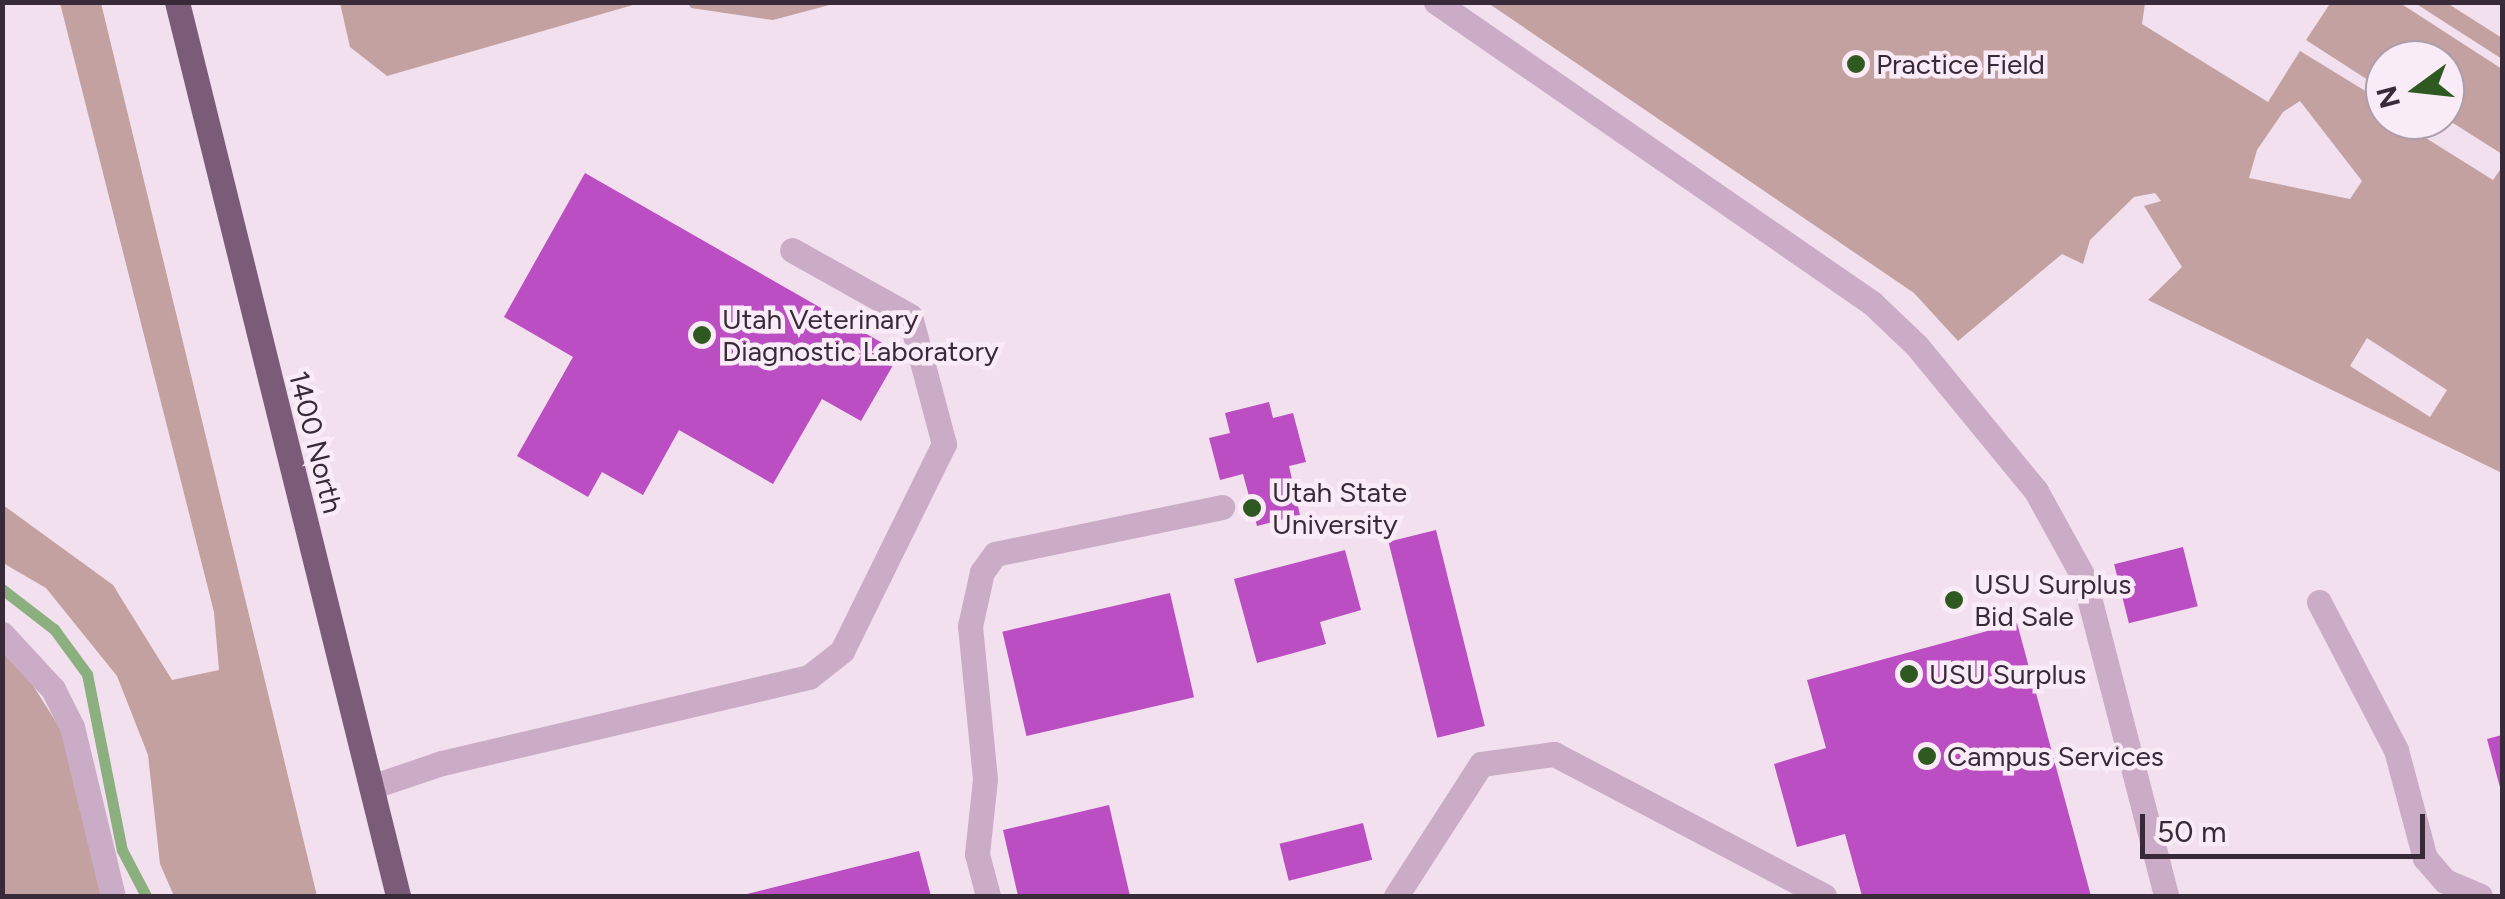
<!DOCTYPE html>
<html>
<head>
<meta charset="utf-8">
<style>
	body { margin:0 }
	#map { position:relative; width:2505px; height:899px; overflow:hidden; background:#f2e0ee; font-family:Figtree,sans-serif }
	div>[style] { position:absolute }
	.green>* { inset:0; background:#c2a1a0 }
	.stream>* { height:11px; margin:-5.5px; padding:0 5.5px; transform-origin:5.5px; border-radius:5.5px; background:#8caf7f }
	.building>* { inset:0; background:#bb4ec2; transform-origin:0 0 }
	.minor>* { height:25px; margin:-12.5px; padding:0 12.5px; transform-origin:12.5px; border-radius:12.5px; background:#cbacc6 }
	.major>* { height:25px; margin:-12.5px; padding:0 12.5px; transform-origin:12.5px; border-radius:12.5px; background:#7a5c79 }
	.dots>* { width:28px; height:28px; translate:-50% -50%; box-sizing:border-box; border:5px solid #faecf7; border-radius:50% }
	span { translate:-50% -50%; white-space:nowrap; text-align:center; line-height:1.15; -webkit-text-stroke:9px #faecf7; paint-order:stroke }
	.poi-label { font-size:28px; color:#392a39 }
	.left { translate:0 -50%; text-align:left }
	.street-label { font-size:28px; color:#392a39 }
	.frame { position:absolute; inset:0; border:5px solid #392a39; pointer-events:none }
	.north { position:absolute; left:2365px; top:40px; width:100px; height:100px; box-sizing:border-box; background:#faecf7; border:2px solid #ad9eab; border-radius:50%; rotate:255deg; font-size:28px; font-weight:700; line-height:40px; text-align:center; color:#392a39 }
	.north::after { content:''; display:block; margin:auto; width:35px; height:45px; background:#2e5a21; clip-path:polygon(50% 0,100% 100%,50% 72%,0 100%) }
	.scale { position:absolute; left:2140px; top:814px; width:285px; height:45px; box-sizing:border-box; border:5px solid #392a39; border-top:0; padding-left:12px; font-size:30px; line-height:35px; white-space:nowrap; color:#392a39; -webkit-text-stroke:8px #faecf7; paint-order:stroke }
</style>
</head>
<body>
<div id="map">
	<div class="green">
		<div style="clip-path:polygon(2331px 2px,2400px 3px,2502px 69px,2502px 154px,2445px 118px,2445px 60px,2385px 60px,2385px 91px,2306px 40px)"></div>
		<div style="clip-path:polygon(60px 3px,101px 3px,317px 896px,174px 896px,160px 864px,148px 755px,117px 676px,46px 588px,3px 563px,3px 505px,113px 585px,172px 680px,219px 670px,214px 612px)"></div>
		<div style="clip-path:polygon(340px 3px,340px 2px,640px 3px,387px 76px,350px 47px)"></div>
		<div style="clip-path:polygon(688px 3px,837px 3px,773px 20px,691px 8px)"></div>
		<div style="clip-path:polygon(evenodd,1488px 3px,2145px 3px,2142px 24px,2268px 102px,2300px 51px,2385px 103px,2385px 120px,2397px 120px,2493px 180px,2502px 167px,2502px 473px,2148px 300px,2182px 267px,2144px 206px,2161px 201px,2155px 193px,2134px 197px,2090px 240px,2083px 264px,2062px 254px,1958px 341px,1914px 293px,1488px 3px,2300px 101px,2362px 181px,2350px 199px,2249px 178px,2257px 150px,2283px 112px,2300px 101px,1488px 3px,2367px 338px,2447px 390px,2430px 417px,2350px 366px,2367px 338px)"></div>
		<div style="clip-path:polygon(2415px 3px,2447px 3px,2502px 38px,2502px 59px)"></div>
		<div style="clip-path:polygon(2px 652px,29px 679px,63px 733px,105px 896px,3px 896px)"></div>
	</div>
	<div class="stream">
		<div style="left:2px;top:589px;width:66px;rotate:37.6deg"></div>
		<div style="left:54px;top:629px;width:56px;rotate:53.7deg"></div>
		<div style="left:87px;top:674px;width:179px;rotate:78.8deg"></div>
		<div style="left:122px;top:850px;width:52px;rotate:62.4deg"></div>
	</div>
	<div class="building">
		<div style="clip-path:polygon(585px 173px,900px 353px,861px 421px,822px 399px,773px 484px,679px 430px,643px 495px,602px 472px,588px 497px,517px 456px,573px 357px,504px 317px)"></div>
		<div style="clip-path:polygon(1269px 402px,1273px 418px,1293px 413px,1306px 462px,1289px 466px,1300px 515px,1257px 526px,1243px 474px,1220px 480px,1209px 438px,1230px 433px,1225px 413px)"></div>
		<div style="left:1436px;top:530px;width:202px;height:49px;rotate:76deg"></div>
		<div style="left:2183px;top:547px;width:61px;height:71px;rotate:76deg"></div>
		<div style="clip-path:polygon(1345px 550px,1361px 610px,1320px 622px,1326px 644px,1257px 663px,1234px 579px)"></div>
		<div style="left:1170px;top:593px;width:107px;height:172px;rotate:77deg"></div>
		<div style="clip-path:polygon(2017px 623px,2091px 896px,1862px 896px,1845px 834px,1797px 847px,1774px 764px,1826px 748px,1807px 680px)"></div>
		<div style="clip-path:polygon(2502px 735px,2502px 791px,2501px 791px,2487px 739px)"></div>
		<div style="clip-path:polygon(1109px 805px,1130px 896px,1018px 896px,1003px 830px)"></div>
		<div style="left:1363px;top:823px;width:38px;height:86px;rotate:76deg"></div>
		<div style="clip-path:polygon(919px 851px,931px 896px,743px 896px,743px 895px)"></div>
	</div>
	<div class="minor">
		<div style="left:1436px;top:2px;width:530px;rotate:34.62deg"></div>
		<div style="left:1872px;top:303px;width:62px;rotate:43.7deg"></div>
		<div style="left:1917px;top:346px;width:188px;rotate:50.6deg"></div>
		<div style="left:2036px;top:491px;width:99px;rotate:61.1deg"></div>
		<div style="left:2084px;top:578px;width:328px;rotate:75.5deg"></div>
		<div style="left:2319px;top:602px;width:167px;rotate:62.5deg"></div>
		<div style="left:2396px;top:750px;width:112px;rotate:75deg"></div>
		<div style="left:2425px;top:858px;width:30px;rotate:49deg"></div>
		<div style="left:2445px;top:881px;width:38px;rotate:23deg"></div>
		<div style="left:2px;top:634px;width:75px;rotate:47.2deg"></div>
		<div style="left:53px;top:689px;width:42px;rotate:63.4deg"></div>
		<div style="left:72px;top:727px;width:174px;rotate:76.4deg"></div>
		<div style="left:371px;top:787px;width:75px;rotate:-18.7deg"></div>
		<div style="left:442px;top:763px;width:377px;rotate:-13.2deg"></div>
		<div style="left:809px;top:677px;width:42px;rotate:-38.2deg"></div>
		<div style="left:842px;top:651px;width:231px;rotate:-63.8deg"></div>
		<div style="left:944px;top:444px;width:132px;rotate:-104.9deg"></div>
		<div style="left:910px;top:316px;width:135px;rotate:-150.8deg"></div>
		<div style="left:988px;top:896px;width:43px;rotate:-104.7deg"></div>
		<div style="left:977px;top:854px;width:75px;rotate:-83.9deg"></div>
		<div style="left:985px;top:779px;width:154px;rotate:-95.6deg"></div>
		<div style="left:970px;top:626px;width:55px;rotate:-77.5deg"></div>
		<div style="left:982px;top:572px;width:22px;rotate:-54deg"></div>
		<div style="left:995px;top:554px;width:232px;rotate:-11.7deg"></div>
		<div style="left:1396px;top:896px;width:157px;rotate:-57.2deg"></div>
		<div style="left:1481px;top:764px;width:74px;rotate:-7.8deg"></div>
		<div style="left:1554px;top:754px;width:305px;rotate:27.7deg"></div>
	</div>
	<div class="major">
		<div style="left:177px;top:2px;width:921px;rotate:76.11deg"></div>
	</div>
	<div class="dots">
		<div style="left:1856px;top:64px;background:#2e5a21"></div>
		<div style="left:702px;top:335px;background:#2e5a21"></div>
		<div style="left:1252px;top:508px;background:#2e5a21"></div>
		<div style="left:1954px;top:600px;background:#2e5a21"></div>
		<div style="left:1909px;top:674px;background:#2e5a21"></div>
		<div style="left:1927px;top:756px;background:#2e5a21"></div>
	</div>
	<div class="poi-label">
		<span class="left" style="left:1876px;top:64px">Practice Field</span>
		<span class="left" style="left:722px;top:335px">Utah Veterinary<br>Diagnostic Laboratory</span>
		<span class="left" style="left:1272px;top:508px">Utah State<br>University</span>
		<span class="left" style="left:1974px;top:600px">USU Surplus<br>Bid Sale</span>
		<span class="left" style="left:1929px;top:674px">USU Surplus</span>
		<span class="left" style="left:1947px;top:756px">Campus Services</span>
	</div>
	<div class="street-label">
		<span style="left:316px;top:442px;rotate:76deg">1400 North</span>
	</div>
	<div class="frame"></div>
	<div class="north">N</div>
	<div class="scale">50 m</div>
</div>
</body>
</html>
